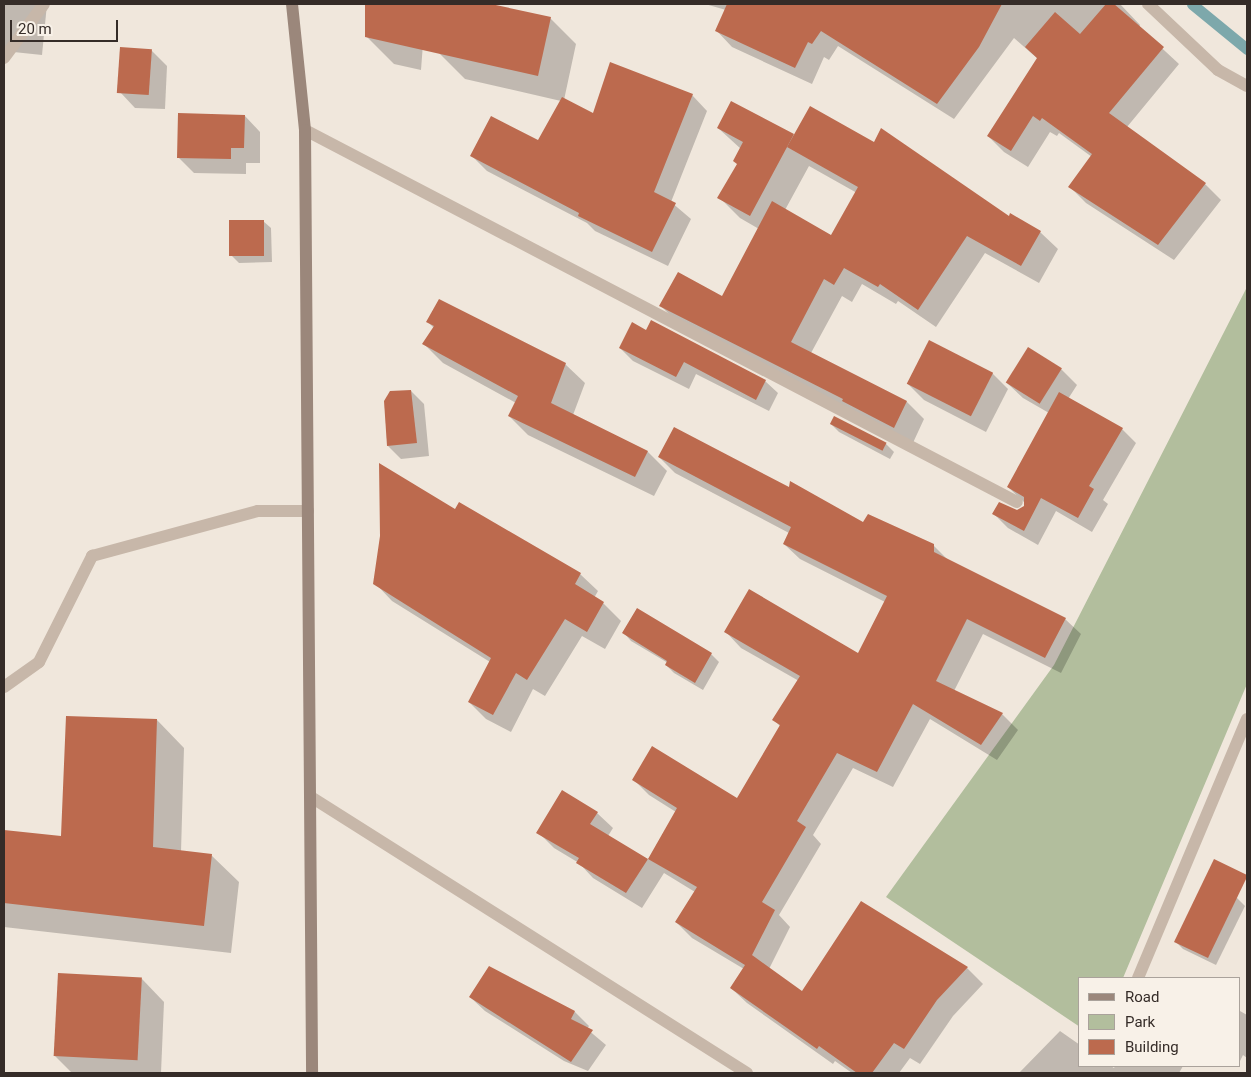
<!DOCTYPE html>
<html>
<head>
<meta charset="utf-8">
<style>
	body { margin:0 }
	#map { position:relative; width:1251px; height:1077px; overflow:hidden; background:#f0e7dc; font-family:Roboto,sans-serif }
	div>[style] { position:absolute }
	.green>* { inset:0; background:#b2be9d }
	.shadow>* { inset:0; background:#0003 }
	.stream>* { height:11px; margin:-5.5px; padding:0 5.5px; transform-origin:5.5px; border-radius:5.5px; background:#7da8ab }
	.building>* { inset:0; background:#bc6a4e; transform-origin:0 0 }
	.service>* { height:12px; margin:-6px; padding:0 6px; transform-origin:6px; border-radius:6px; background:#c7b7a9 }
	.minor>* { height:12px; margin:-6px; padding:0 6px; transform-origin:6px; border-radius:6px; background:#c7b7a9 }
	.tertiary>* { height:12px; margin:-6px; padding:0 6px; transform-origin:6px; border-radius:6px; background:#c7b7a9 }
	.secondary>* { height:12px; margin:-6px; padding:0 6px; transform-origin:6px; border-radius:6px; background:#9b877b }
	span { translate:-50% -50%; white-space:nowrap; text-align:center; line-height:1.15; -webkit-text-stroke:4.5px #f8f1e8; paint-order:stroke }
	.frame { position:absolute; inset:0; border:5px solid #352c28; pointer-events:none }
	.legend { position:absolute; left:1078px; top:977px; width:162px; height:90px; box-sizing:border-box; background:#f8f1e8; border:1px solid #aaa29b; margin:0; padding:6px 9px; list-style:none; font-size:15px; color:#352c28 }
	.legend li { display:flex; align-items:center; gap:10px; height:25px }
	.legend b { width:25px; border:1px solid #aaa29b }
	.scale { position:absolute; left:10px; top:20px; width:108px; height:22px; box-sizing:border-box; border:2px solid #352c28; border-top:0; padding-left:6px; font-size:15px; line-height:18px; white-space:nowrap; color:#352c28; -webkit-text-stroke:4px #f8f1e8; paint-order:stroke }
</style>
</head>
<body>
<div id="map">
	<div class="green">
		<div style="clip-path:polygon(1247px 287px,1247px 684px,1123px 978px,1080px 978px,1080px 1027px,886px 897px,1054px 665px)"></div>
	</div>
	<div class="shadow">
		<div style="clip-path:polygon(4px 4px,47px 4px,42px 55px,4px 51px)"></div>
		<div style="clip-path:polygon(366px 4px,426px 4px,421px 70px,394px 64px,367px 37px)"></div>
		<div style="clip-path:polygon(449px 4px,485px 4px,550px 18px,576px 44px,564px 100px,593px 115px,692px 95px,707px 111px,671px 202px,691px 219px,668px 266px,595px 231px,587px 223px,487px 171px,472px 156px,539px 142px,561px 101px,465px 79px,439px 53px)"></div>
		<div style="clip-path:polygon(705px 4px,872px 4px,871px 7px,923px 35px,939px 4px,1120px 4px,1140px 25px,1139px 27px,1179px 64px,1127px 127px,1205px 184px,1221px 200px,1174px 260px,1086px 203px,1070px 187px,1092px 157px,1059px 133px,1057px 136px,1050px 132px,1028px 167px,1004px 152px,988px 136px,1038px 59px,1014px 38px,954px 119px,838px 46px,829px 60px,824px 57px,812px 84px,732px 47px,716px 30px,726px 10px)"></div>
		<div style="clip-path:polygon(151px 50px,167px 66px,165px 109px,135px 108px,120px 92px)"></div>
		<div style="clip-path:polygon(245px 116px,260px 132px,260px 163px,246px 163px,246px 174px,194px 173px,178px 157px)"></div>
		<div style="clip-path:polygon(evenodd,718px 128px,793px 135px,1040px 232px,1058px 249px,1039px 283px,985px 253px,936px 327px,898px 301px,896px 304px,862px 284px,852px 302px,842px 296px,811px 353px,907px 402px,924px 419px,912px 445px,678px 323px,661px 306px,722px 298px,759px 229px,740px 218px,719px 197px,738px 165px,741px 149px,718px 128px,809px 166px,857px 193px,832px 236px,785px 210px,809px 166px)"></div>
		<div style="clip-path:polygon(263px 221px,271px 228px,272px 262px,239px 263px,231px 255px)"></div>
		<div style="clip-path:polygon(428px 322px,565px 364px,585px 383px,573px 415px,648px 452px,667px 471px,654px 496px,528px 435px,509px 416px,516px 403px,443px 363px,424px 344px,434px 328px)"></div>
		<div style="clip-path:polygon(647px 331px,765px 381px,778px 393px,769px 411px,696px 374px,689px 389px,633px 361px,620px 348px)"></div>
		<div style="clip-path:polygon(1028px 349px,1061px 369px,1077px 385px,1068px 399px,1122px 429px,1136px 443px,1103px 500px,1108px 504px,1092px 532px,1056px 511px,1038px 545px,1008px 528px,994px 514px,1017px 511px,1025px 507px,1025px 503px,1008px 487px,1049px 413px,1023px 398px,1007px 383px)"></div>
		<div style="clip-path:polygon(992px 373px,1008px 389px,986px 432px,924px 400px,908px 384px)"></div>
		<div style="clip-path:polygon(411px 391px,424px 404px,429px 456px,401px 459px,388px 446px)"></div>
		<div style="clip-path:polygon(831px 424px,886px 444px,894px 452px,890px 459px,839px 432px)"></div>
		<div style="clip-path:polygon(659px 457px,790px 489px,863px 524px,933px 545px,949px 561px,1065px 619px,1081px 634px,1061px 673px,983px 634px,954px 691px,1002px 714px,1018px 730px,997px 760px,930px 719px,893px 787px,853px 768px,813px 835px,821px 844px,779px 915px,790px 927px,769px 969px,803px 993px,862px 903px,967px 968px,983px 984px,953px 1016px,920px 1064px,910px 1058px,899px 1073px,852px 1073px,835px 1061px,833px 1064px,747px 1003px,731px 988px,744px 969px,692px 938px,676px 922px,695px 892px,664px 873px,642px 908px,593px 878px,579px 863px,554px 848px,538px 832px,597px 813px,613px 828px,608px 836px,648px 860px,676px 812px,649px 795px,633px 779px,737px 799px,781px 727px,774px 720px,799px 681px,741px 648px,726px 632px,859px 655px,885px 602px,800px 559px,784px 544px,789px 533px,675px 473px)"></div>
		<div style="clip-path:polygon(455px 511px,580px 574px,598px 591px,594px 598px,603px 603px,621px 621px,605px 649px,582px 636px,545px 696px,533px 689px,511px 732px,486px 719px,469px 702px,490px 662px,392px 601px,375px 583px)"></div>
		<div style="clip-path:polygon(637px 609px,711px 654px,719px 662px,703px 690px,674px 673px,666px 665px,668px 663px,631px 641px,624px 633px)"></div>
		<div style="clip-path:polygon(157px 720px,184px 748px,181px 852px,211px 855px,239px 882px,231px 953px,4px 927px,4px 831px,63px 838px)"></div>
		<div style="clip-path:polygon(1205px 881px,1237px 898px,1245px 906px,1216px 965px,1183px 949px,1175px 941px)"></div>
		<div style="clip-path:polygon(489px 967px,575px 1012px,589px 1026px,587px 1029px,606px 1045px,588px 1071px,564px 1061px,485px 1011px,470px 997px)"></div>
		<div style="clip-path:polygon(142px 979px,164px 1002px,161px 1073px,72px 1073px,55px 1056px)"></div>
		<div style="clip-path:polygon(1240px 1011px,1247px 1015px,1247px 1058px,1243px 1055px,1240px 1061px)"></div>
		<div style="clip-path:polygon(1060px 1031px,1080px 1045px,1080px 1066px,1111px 1066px,1114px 1068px,1115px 1066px,1183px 1066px,1179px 1073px,1019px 1073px)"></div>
	</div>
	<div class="stream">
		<div style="left:1192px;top:4px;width:71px;rotate:39.3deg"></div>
	</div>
	<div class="building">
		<div style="clip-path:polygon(365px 4px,491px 4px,551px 17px,538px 76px,365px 37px)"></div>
		<div style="clip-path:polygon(727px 4px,1002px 4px,979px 47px,937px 104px,821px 31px,812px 44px,808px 42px,795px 68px,715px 31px)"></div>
		<div style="clip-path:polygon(1106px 4px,1114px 4px,1164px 47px,1109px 113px,1206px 183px,1158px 245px,1068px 187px,1092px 154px,1042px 118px,1040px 121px,1033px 116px,1011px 151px,987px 136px,1037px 58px,1025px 47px,1055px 12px,1080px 34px)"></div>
		<div style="left:120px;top:47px;width:32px;height:46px;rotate:4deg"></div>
		<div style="clip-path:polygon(610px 62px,693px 94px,654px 192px,676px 203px,652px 252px,578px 216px,579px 213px,470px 156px,491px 116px,538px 140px,562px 97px,593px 113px)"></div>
		<div style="clip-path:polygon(731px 101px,794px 134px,750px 216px,717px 198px,737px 164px,733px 161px,743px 142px,717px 128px)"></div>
		<div style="clip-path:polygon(810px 106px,874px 142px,881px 128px,1009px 216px,1010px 213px,1041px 231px,1021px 266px,967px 236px,918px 310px,880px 284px,878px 287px,844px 268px,834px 285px,824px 279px,791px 342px,907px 401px,894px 428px,842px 401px,843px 399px,659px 306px,678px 272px,722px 296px,772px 201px,831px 235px,858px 187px,787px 147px)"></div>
		<div style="clip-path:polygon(178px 113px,245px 115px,244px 148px,231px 148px,231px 159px,177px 158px)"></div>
		<div style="left:229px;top:220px;width:35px;height:36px"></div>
		<div style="clip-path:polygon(439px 299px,566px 363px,551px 403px,648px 451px,635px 477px,508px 416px,518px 396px,422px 344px,434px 326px,426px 322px)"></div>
		<div style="clip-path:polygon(651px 320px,766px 380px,756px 400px,684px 362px,676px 377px,619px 348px,632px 322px,646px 330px)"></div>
		<div style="left:929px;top:340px;width:72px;height:49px;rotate:27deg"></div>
		<div style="left:1028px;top:347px;width:40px;height:42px;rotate:32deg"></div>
		<div style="clip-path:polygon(411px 390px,417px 443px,387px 446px,384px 401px,390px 391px)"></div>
		<div style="clip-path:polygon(1059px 392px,1123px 428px,1089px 486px,1094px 489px,1078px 518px,1041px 498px,1024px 531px,992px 514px,999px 502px,1017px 510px,1024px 506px,1024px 497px,1007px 487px)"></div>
		<div style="left:834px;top:416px;width:59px;height:9px;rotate:27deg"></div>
		<div style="clip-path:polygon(674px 427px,789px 487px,790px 481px,863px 522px,868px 514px,934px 544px,934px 552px,1066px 618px,1045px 658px,967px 619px,936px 681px,1003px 713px,981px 745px,913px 704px,877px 772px,837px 753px,797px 821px,806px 827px,762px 902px,775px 910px,750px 959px,752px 955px,802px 991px,861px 901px,968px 967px,937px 1000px,904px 1049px,894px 1043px,872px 1073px,857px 1073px,819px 1046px,817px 1049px,730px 988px,745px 965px,675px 922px,697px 887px,648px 859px,677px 808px,632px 780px,652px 746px,737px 798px,780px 725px,772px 720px,800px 676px,724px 632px,749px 589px,858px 653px,887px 596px,783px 544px,791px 527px,658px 457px)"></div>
		<div style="clip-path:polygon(379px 463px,455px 509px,459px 502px,581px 573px,575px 584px,604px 602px,587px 632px,565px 619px,527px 680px,516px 673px,493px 715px,468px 702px,491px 658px,373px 584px,380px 536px)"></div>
		<div style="clip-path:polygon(637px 608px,712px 653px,695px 683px,665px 665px,667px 661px,622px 633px)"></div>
		<div style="clip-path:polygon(66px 716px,157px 719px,153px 847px,212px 854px,204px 926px,4px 903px,4px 830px,61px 836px)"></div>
		<div style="clip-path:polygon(562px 790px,598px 812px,590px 824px,648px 859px,626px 893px,576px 863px,579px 858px,536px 833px)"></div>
		<div style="clip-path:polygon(1214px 859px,1247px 875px,1247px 877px,1208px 958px,1174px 942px)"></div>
		<div style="clip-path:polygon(489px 966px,575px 1011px,571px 1019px,593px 1030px,571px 1062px,469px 997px)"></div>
		<div style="left:58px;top:973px;width:84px;height:83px;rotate:3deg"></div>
	</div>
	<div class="service">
		<div style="left:4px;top:58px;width:67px;rotate:-53.5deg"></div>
		<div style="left:305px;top:130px;width:803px;rotate:27.59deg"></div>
		<div style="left:4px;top:687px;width:43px;rotate:-35.5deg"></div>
		<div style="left:39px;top:662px;width:119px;rotate:-63.4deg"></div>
		<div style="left:92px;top:556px;width:172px;rotate:-15.2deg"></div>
		<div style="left:258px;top:511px;width:50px"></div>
		<div style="left:1138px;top:978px;width:281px;rotate:-67.2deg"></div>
	</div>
	<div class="minor">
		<div style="left:1148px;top:4px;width:96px;rotate:43.3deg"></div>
		<div style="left:1218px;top:70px;width:33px;rotate:29deg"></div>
	</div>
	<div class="tertiary">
		<div style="left:311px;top:797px;width:516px;rotate:32.33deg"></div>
	</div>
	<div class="secondary">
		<div style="left:292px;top:4px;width:127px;rotate:84.1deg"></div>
		<div style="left:305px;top:130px;width:943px;rotate:89.57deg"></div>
	</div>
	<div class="frame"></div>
	<ul class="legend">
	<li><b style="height:6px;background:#9b877b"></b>Road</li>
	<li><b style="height:14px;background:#b2be9d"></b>Park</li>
	<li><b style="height:14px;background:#bc6a4e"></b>Building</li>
	</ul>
	<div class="scale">20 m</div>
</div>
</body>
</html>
